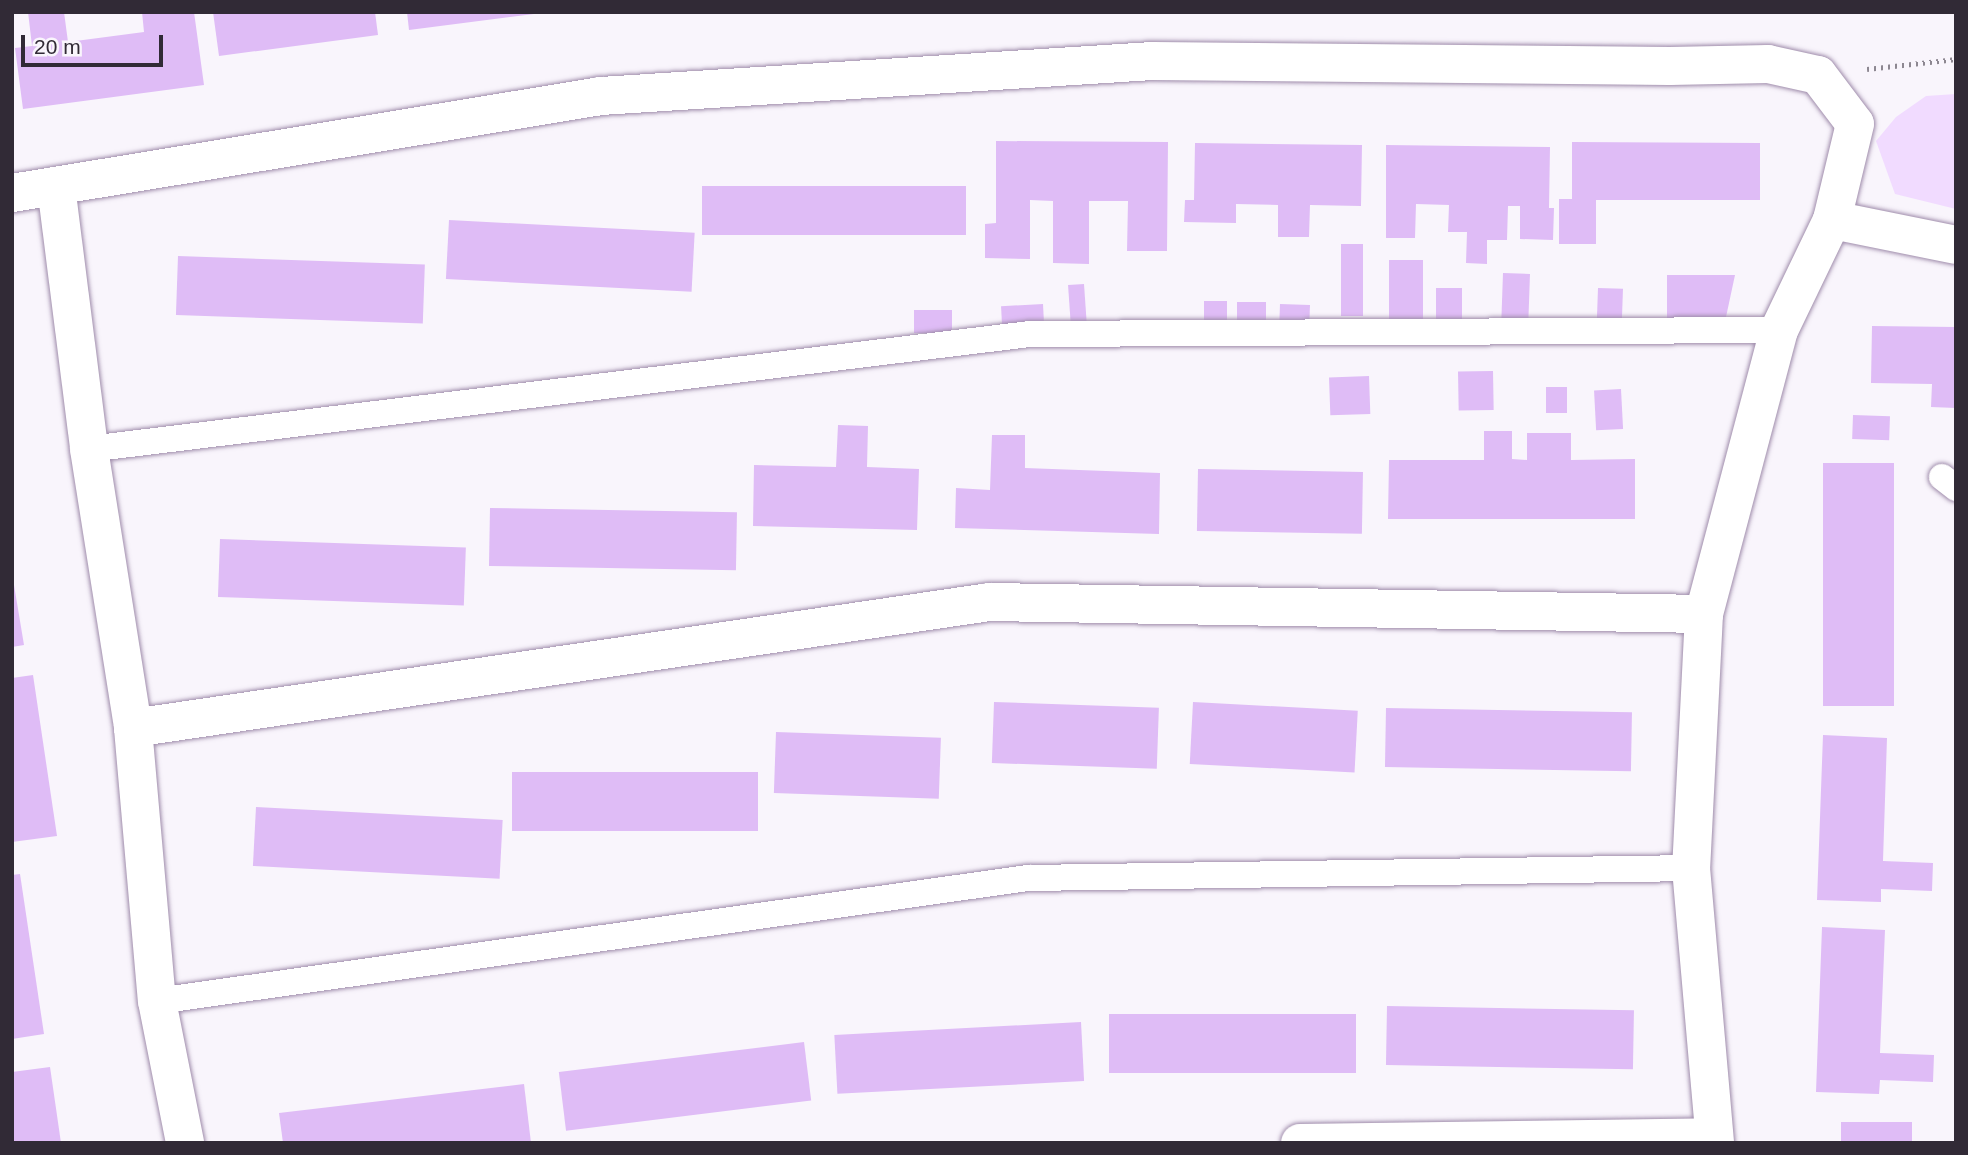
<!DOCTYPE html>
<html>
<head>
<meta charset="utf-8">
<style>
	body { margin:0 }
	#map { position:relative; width:1968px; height:1155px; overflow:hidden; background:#f9f5fc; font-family:Arial,sans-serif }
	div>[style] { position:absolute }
	.green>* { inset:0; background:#f1dbff }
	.building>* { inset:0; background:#dfbcf6; transform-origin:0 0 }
	.path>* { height:4.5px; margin-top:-2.25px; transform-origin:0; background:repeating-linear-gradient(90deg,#8d8791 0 2px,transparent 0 7px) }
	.roads { filter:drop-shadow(0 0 2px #9f8cab) drop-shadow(0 0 2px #9f8cab) }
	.lane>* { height:26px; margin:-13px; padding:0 13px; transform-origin:13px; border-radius:13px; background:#fff }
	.street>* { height:38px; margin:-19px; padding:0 19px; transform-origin:19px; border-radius:19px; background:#fff }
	span { translate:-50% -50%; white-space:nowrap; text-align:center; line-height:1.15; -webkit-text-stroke:6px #f9f5fc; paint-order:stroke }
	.frame { position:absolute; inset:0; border:14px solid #312a36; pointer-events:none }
	.scale { position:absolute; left:21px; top:35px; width:142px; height:32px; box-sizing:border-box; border:4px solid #312a36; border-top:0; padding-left:9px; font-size:21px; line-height:24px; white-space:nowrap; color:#312a36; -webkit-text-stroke:5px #f9f5fc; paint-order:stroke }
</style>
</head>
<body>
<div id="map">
	<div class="green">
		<div style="clip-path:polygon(1956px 94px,1956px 209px,1895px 194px,1876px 141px,1896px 117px,1926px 96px)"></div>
	</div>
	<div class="building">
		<div style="clip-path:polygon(28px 12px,64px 12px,68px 42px,144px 32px,142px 12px,194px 12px,204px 85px,23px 109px,15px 48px,32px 46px)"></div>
		<div style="clip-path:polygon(213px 12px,375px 12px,378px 35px,219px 56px)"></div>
		<div style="clip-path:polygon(407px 12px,534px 12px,534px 14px,409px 30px)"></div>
		<div style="clip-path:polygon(996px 141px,1168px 142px,1167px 251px,1127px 251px,1128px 201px,1089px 201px,1089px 264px,1053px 263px,1053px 201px,1030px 200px,1030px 259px,985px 258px,985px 224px,996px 223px)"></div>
		<div style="clip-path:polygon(1572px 142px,1760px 143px,1760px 200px,1596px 200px,1596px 244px,1559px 244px,1559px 199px,1572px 199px)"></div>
		<div style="clip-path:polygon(1195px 143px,1362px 145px,1361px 206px,1310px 205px,1309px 237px,1278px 237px,1278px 205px,1236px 204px,1236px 223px,1184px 222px,1185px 200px,1194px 200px)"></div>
		<div style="clip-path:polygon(1386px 145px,1550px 147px,1549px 208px,1554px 208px,1553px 240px,1520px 239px,1520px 206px,1508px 206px,1507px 240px,1487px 240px,1487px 264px,1466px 263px,1467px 232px,1448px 232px,1449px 205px,1416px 204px,1415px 238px,1386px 238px)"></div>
		<div style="left:966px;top:186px;width:49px;height:264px;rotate:90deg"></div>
		<div style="left:449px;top:220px;width:246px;height:59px;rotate:3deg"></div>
		<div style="left:1341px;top:244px;width:22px;height:72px"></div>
		<div style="left:178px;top:256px;width:247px;height:59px;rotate:2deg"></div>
		<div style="left:1389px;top:260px;width:34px;height:59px"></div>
		<div style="left:1503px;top:273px;width:27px;height:52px;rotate:2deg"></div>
		<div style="clip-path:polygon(1667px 275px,1735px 275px,1726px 317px,1667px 319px)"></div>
		<div style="left:1084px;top:284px;width:40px;height:16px;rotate:86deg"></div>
		<div style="left:1436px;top:288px;width:26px;height:33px"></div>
		<div style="left:1598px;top:288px;width:25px;height:31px;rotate:2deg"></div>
		<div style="left:1227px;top:301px;width:20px;height:23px;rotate:90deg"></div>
		<div style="left:1266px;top:302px;width:20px;height:29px;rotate:90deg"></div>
		<div style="left:1043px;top:304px;width:21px;height:42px;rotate:87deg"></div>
		<div style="left:1280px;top:304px;width:30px;height:17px;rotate:2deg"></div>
		<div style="left:914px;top:310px;width:38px;height:23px"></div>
		<div style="clip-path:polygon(1872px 326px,1956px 327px,1956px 408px,1931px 407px,1932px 384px,1871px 383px)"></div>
		<div style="left:1493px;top:371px;width:39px;height:35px;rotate:89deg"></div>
		<div style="left:1369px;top:376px;width:38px;height:40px;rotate:88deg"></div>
		<div style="left:1546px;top:387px;width:21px;height:26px"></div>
		<div style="left:1621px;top:389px;width:40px;height:27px;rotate:87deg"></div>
		<div style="left:1853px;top:415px;width:37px;height:24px;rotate:2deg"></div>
		<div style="clip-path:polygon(838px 425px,868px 426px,867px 467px,919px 469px,917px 530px,753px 526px,754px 465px,836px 467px)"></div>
		<div style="clip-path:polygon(1484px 431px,1512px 431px,1512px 459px,1527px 460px,1527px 433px,1571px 433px,1571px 460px,1635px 459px,1635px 519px,1388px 519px,1389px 460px,1484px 460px)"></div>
		<div style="clip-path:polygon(992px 435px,1025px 435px,1025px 468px,1160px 473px,1159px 534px,955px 528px,956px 488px,990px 490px)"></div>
		<div style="left:1823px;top:463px;width:71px;height:243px"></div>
		<div style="left:1198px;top:469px;width:165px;height:62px;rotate:1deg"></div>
		<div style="left:490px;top:508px;width:247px;height:58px;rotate:1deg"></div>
		<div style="left:220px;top:539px;width:246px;height:58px;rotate:2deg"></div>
		<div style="clip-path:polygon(12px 573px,24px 645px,12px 647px)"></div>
		<div style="clip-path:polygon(33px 675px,57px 836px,12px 842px,12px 678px)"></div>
		<div style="left:994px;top:702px;width:165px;height:61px;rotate:2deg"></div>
		<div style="left:1193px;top:702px;width:165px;height:62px;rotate:3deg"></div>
		<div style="left:1386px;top:708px;width:246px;height:59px;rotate:1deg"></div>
		<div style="left:776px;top:732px;width:165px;height:61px;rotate:2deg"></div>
		<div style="clip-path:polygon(1823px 735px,1887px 738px,1883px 861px,1933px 863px,1932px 891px,1881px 889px,1881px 902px,1817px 900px)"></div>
		<div style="left:512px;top:772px;width:246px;height:59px"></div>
		<div style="left:256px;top:807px;width:247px;height:59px;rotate:3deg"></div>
		<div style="clip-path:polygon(20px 874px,44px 1034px,12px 1039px,12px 875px)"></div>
		<div style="clip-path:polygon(1822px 927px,1885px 930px,1880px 1053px,1934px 1055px,1933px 1082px,1880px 1080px,1879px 1094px,1816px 1092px)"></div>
		<div style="left:1387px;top:1006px;width:247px;height:59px;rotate:1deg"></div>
		<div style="left:1109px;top:1014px;width:247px;height:59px"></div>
		<div style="left:1081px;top:1022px;width:59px;height:247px;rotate:87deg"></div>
		<div style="left:804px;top:1042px;width:59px;height:247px;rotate:83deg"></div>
		<div style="clip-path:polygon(50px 1067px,61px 1143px,12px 1143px,12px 1072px)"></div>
		<div style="clip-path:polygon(524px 1084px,531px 1143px,283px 1143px,279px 1113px)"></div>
		<div style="left:1841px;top:1122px;width:71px;height:21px"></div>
	</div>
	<div class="path">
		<div style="left:1867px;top:69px;width:90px;rotate:-6.4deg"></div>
	</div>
	<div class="roads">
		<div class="lane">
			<div style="left:89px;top:449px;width:947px;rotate:-6.97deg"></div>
			<div style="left:1029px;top:334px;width:750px;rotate:-0.31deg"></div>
			<div style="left:1942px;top:477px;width:18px;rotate:38deg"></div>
			<div style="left:157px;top:1001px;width:880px;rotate:-8.04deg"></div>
			<div style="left:1028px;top:878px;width:663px;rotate:-0.86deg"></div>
		</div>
		<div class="street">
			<div style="left:56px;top:186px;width:265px;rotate:82.8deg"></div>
			<div style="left:89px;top:449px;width:282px;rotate:81deg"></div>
			<div style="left:133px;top:728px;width:274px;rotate:85deg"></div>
			<div style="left:157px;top:1001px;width:145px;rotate:78.8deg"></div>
			<div style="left:12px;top:193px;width:597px;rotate:-9.35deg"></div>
			<div style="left:601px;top:96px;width:553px;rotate:-3.63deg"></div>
			<div style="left:1153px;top:61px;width:517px;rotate:0.55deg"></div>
			<div style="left:1670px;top:66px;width:98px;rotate:-1.2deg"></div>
			<div style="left:1768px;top:64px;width:51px;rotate:12.4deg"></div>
			<div style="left:1818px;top:75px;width:61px;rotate:52.9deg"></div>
			<div style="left:1855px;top:124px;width:99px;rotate:103.5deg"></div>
			<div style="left:1832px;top:220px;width:122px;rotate:115.7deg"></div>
			<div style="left:1779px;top:330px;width:294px;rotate:104.8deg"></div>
			<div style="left:1704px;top:614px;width:254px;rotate:92.9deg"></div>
			<div style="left:1691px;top:868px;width:276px;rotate:85deg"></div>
			<div style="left:1832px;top:220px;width:126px;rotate:11.4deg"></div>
			<div style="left:133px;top:728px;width:865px;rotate:-8.37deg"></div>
			<div style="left:989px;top:602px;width:715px;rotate:0.96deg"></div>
			<div style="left:1300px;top:1143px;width:414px;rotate:-0.8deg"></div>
		</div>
	</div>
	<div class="frame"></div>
	<div class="scale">20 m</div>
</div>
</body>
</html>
